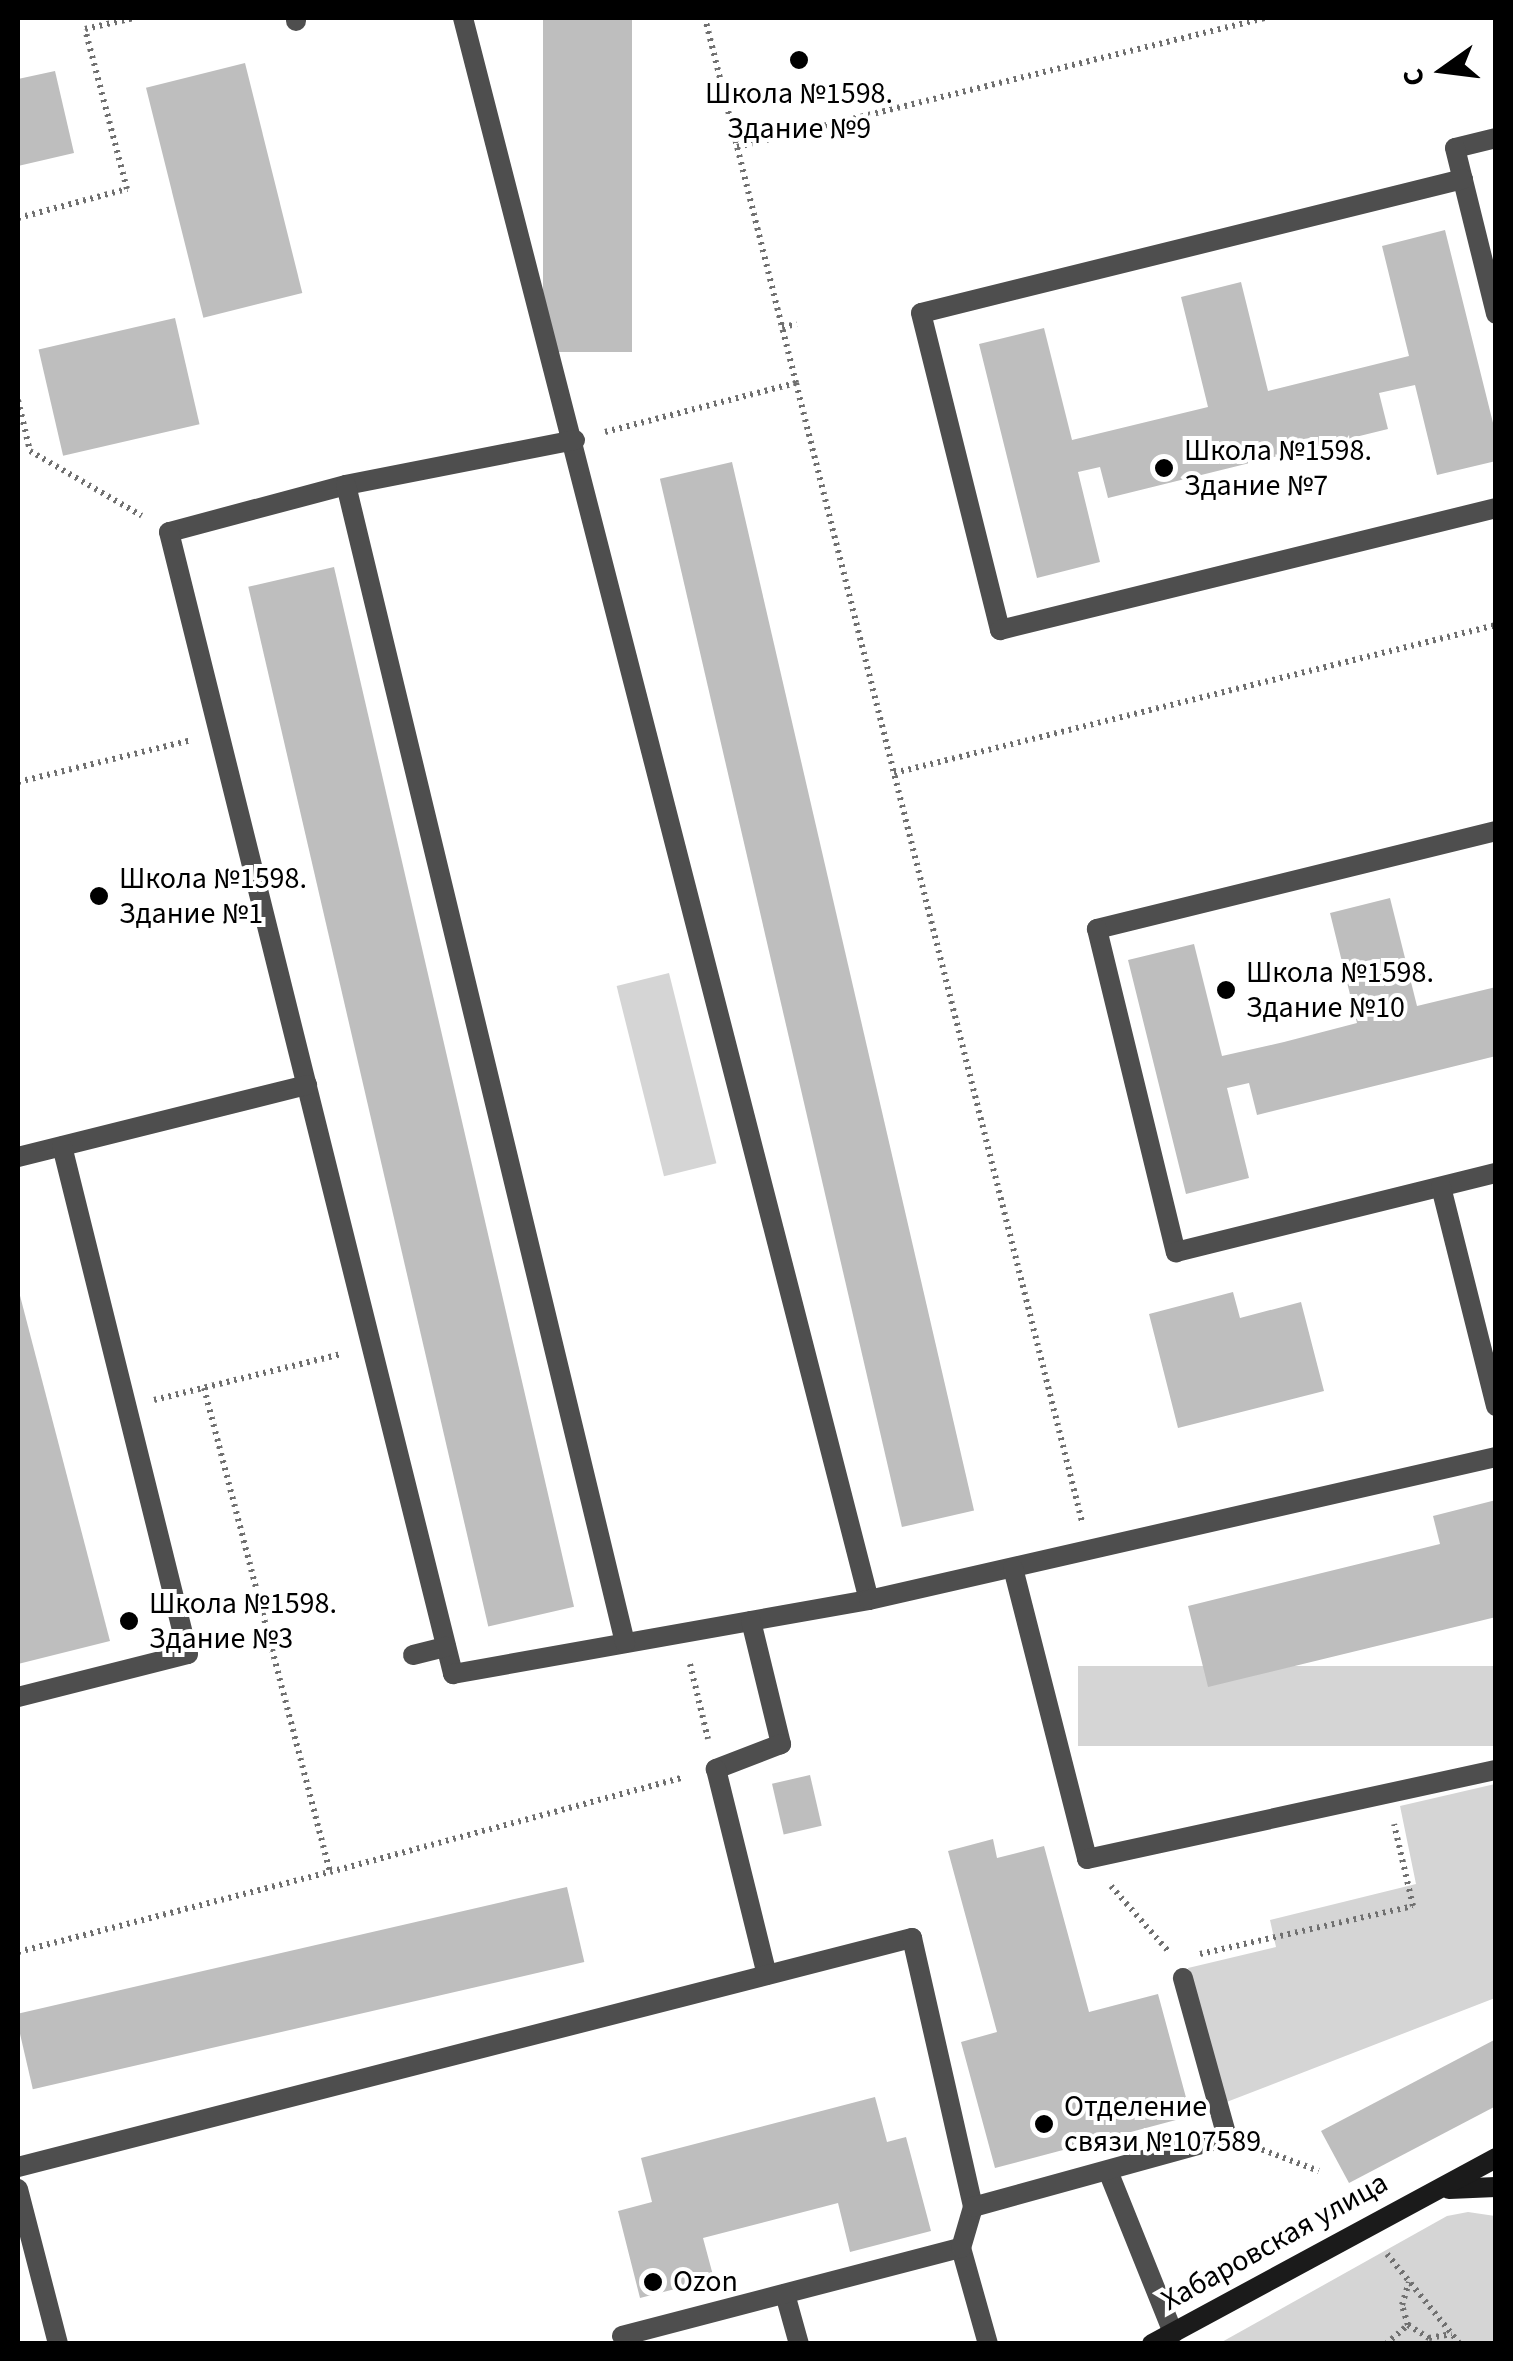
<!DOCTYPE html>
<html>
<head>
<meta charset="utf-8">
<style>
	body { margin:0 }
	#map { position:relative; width:1513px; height:2361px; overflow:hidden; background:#fff; font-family:"Source Sans 3",sans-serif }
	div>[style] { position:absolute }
	.green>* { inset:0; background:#d5d5d5; transform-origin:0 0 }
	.building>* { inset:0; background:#bebebe; transform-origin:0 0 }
	.path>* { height:6px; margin-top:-3px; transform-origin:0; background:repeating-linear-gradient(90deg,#707070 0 2.5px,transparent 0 7.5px) }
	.lane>* { height:20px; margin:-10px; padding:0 10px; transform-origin:10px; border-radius:10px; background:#4e4e4e }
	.secondary>* { height:20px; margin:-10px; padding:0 10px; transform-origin:10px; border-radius:10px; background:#1b1b1b }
	.dots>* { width:28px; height:28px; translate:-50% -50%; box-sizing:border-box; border:5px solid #fff; border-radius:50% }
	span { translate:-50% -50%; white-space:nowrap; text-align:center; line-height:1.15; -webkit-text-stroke:8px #fff; paint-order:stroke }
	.poi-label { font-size:30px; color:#000 }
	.left { translate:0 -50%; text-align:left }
	.street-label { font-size:30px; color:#000 }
	.frame { position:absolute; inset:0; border:20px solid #000; pointer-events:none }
	.north { position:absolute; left:1393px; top:20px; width:100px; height:100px; -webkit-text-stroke:8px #fff; paint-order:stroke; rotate:256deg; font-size:28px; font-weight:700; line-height:40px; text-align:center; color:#000 }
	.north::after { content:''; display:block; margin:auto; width:35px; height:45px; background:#000; clip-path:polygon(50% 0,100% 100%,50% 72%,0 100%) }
</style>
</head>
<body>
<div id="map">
	<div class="green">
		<div style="left:669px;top:973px;width:196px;height:54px;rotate:76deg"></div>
		<div style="left:1495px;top:1666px;width:80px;height:417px;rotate:90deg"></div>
		<div style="clip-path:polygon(1495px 1784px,1495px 1998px,1224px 2103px,1188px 1968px,1276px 1947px,1270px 1920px,1416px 1884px,1400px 1806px)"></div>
		<div style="clip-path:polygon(1468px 2212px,1495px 2216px,1495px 2343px,1220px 2343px,1447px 2216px)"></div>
	</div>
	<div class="building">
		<div style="left:543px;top:18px;width:89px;height:334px"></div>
		<div style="left:245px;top:63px;width:237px;height:102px;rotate:76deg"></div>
		<div style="clip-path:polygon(55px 71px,74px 153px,18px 166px,18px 79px)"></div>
		<div style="clip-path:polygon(1445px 230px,1496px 435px,1496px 461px,1437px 475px,1415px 385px,1379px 393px,1388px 429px,1108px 498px,1100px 467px,1078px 472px,1100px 562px,1037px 578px,979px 344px,1044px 328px,1072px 440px,1208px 407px,1181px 297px,1241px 282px,1268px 391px,1409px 356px,1382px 246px)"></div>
		<div style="left:175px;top:318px;width:109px;height:140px;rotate:77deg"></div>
		<div style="left:732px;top:462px;width:1076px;height:74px;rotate:77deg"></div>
		<div style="left:334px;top:567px;width:1067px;height:88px;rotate:77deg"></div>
		<div style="clip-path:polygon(1390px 898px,1417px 1006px,1496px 987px,1496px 1056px,1257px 1115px,1249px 1083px,1227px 1088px,1249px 1178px,1186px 1194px,1128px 960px,1194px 944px,1222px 1056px,1284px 1042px,1357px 1023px,1330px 913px)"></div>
		<div style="clip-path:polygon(18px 1288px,110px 1641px,18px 1664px)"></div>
		<div style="clip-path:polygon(1233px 1292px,1240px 1318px,1301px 1302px,1324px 1391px,1178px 1428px,1149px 1314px)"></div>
		<div style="clip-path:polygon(1496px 1500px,1496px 1617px,1208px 1687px,1188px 1606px,1440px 1544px,1433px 1516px)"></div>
		<div style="left:810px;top:1775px;width:52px;height:39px;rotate:77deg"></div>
		<div style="clip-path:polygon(993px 1839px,997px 1858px,1044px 1846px,1089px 2012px,1158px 1994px,1191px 2116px,995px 2168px,961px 2042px,997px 2032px,948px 1851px)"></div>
		<div style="left:567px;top:1887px;width:77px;height:566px;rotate:77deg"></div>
		<div style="clip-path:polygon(1496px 2039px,1496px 2106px,1349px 2183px,1321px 2131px)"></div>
		<div style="clip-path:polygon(875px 2097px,887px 2142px,906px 2137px,931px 2231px,850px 2252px,838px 2203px,703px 2238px,714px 2279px,640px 2298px,618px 2211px,652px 2202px,641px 2158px)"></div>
	</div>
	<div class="path">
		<div style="left:737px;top:147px;width:544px;rotate:-13.73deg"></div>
		<div style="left:18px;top:218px;width:113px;rotate:-14.9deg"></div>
		<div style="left:127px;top:189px;width:165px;rotate:-104.7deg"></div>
		<div style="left:85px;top:29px;width:50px;rotate:-12.7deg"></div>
		<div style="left:782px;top:327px;width:15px;rotate:-11deg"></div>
		<div style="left:796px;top:383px;width:1174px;rotate:75.9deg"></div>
		<div style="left:18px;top:400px;width:52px;rotate:76.8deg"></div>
		<div style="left:30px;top:451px;width:129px;rotate:30.1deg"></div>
		<div style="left:605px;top:432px;width:197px;rotate:-14.4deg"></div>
		<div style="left:796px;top:383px;width:376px;rotate:-104deg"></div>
		<div style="left:894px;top:773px;width:620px;rotate:-13.81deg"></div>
		<div style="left:18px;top:782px;width:178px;rotate:-13.6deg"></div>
		<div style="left:204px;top:1388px;width:500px;rotate:75.41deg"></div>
		<div style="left:330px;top:1872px;width:367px;rotate:-15deg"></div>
		<div style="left:154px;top:1400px;width:193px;rotate:-13.8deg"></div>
		<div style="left:690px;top:1664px;width:77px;rotate:76.5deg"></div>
		<div style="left:1111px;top:1886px;width:88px;rotate:48.7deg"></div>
		<div style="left:18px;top:1952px;width:322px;rotate:-14.4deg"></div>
		<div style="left:1200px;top:1954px;width:218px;rotate:-12.7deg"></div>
		<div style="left:1413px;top:1906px;width:84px;rotate:-103deg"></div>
		<div style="left:1255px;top:2147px;width:68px;rotate:20.6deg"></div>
		<div style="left:1387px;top:2254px;width:116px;rotate:51deg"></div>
		<div style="left:1408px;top:2325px;width:25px;rotate:32deg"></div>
		<div style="left:1429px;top:2338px;width:23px;rotate:-10deg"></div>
		<div style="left:1386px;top:2344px;width:29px;rotate:-41deg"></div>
		<div style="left:1408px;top:2325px;width:21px;rotate:-107deg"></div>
		<div style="left:1402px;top:2305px;width:24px;rotate:-73deg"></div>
	</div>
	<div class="lane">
		<div style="left:296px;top:18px;width:3px;rotate:90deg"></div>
		<div style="left:463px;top:18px;width:1633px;rotate:75.61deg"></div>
		<div style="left:1496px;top:138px;width:42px;rotate:166.3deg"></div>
		<div style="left:1455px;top:148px;width:171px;rotate:76.1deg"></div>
		<div style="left:1463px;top:179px;width:558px;rotate:166.11deg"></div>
		<div style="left:921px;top:313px;width:327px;rotate:76deg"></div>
		<div style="left:1000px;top:630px;width:511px;rotate:-13.82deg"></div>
		<div style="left:575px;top:440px;width:233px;rotate:168.9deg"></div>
		<div style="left:346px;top:485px;width:183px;rotate:165.1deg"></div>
		<div style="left:169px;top:532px;width:1177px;rotate:76.03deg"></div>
		<div style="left:453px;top:1674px;width:423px;rotate:-10.1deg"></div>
		<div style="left:869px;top:1600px;width:643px;rotate:-12.85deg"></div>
		<div style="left:346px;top:485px;width:1191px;rotate:76.45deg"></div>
		<div style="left:1496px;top:831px;width:411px;rotate:166.2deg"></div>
		<div style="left:1097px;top:929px;width:333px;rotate:76.3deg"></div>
		<div style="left:1176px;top:1252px;width:330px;rotate:-13.9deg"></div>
		<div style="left:18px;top:1157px;width:298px;rotate:-14deg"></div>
		<div style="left:1441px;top:1187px;width:226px;rotate:75.9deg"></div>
		<div style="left:1013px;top:1568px;width:300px;rotate:75.7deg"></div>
		<div style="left:1087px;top:1859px;width:419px;rotate:-12.3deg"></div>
		<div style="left:751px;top:1621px;width:127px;rotate:76.3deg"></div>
		<div style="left:781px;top:1744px;width:70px;rotate:159deg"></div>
		<div style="left:716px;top:1769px;width:212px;rotate:76.1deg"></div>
		<div style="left:413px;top:1655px;width:34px;rotate:-14deg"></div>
		<div style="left:18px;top:1697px;width:175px;rotate:-14.2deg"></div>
		<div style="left:188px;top:1654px;width:523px;rotate:-103.93deg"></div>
		<div style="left:18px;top:2167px;width:923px;rotate:-14.37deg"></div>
		<div style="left:912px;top:1938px;width:276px;rotate:77.2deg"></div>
		<div style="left:1108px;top:2171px;width:175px;rotate:68.1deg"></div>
		<div style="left:18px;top:2189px;width:160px;rotate:75.5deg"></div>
		<div style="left:961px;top:2248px;width:100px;rotate:74.3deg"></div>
		<div style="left:785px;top:2294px;width:52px;rotate:74.4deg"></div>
		<div style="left:622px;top:2336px;width:350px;rotate:-14.6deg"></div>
		<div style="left:961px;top:2248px;width:43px;rotate:-73.7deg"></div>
		<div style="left:973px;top:2207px;width:263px;rotate:-15.4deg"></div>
		<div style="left:1227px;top:2137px;width:165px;rotate:-105.5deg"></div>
	</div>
	<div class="secondary">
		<div style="left:1449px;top:2189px;width:47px;rotate:-2.4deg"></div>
		<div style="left:1152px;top:2344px;width:391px;rotate:-28.4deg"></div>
	</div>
	<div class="dots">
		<div style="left:799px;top:60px;background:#000"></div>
		<div style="left:1164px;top:468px;background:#000"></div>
		<div style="left:99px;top:896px;background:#000"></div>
		<div style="left:1226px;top:990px;background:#000"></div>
		<div style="left:129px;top:1621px;background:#000"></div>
		<div style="left:1044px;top:2124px;background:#000"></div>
		<div style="left:653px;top:2282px;background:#000"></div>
	</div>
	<div class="poi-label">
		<span style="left:799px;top:111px">Школа №1598.<br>Здание №9</span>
		<span class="left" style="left:1184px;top:468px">Школа №1598.<br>Здание №7</span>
		<span class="left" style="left:119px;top:896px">Школа №1598.<br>Здание №1</span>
		<span class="left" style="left:1246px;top:990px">Школа №1598.<br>Здание №10</span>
		<span class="left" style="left:149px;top:1621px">Школа №1598.<br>Здание №3</span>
		<span class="left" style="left:1064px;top:2124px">Отделение<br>связи №107589</span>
		<span class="left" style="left:673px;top:2282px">Ozon</span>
	</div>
	<div class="street-label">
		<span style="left:1275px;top:2242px;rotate:-29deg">Хабаровская улица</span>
	</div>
	<div class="frame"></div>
	<div class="north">С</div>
</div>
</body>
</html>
